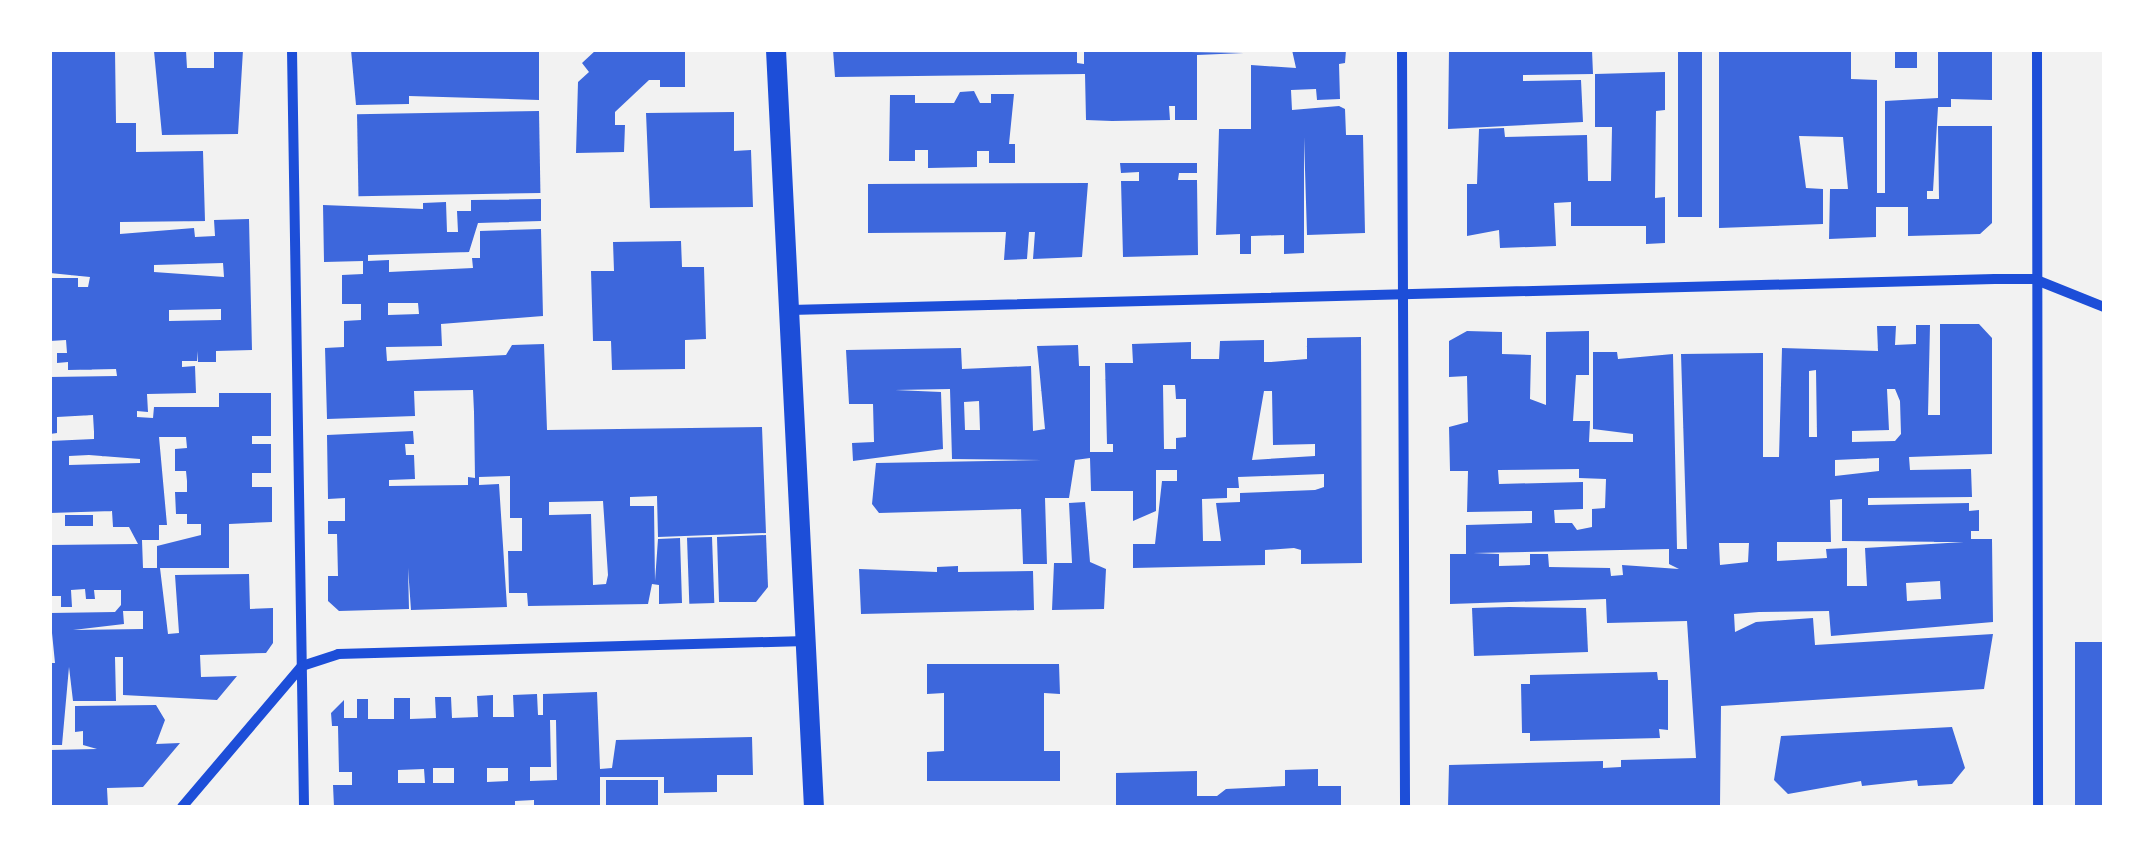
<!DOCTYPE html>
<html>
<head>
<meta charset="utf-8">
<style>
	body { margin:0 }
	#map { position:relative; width:2154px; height:857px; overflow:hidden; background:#f2f2f2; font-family:Overpass,sans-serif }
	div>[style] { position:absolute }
	.building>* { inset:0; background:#3d67dc; transform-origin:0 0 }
	.minor>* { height:10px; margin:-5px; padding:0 5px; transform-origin:5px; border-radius:5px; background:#1d4ed8 }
	.secondary>* { height:20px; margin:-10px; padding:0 10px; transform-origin:10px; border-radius:10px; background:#1d4ed8 }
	span { translate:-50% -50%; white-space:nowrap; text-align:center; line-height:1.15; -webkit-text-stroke:10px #fff; paint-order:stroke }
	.frame { position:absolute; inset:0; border:52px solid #fff; pointer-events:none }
</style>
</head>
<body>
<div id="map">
	<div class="building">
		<div style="clip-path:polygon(evenodd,50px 50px,115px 50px,116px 123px,136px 123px,136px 152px,203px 151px,205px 221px,120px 222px,120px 234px,194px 228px,195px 237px,215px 236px,214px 220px,249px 219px,252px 350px,216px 351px,216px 362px,198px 362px,197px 351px,197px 361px,182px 361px,182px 367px,195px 366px,196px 393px,147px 394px,148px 412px,137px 411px,137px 417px,153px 418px,154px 407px,219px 407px,219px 393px,271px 393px,271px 436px,252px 436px,252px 444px,271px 444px,271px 473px,252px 473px,252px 487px,272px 487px,272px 522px,229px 524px,229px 568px,157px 568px,157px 546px,201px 535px,201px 524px,187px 524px,187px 514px,176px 514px,175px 492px,187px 492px,187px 481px,186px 471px,175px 471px,175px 449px,187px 448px,186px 437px,159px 437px,167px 525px,159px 525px,159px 540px,142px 540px,143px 568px,160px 568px,168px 634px,179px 633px,175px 575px,249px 574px,250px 609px,273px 608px,273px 643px,266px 653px,200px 655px,201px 677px,237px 676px,217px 700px,123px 695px,123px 657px,115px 657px,116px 701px,73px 701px,69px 667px,62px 745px,50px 745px,50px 663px,55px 663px,50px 613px,115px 612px,121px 605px,121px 590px,94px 590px,95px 599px,86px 599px,85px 589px,71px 590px,72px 607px,61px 607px,61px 596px,50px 596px,50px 545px,138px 544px,129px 527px,113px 527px,112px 511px,50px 513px,50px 441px,94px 439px,94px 432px,93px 415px,57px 417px,57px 433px,50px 434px,50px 377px,117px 376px,116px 369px,68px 370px,68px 362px,57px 363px,57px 353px,67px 353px,66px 340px,50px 341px,50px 278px,78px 278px,78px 287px,88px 287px,90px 277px,50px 273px,50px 50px,223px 263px,224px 277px,154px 272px,154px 265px,223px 263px,50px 50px,221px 309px,221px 320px,169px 321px,169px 310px,221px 309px,50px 50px,89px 455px,140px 459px,140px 463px,69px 465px,69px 456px,89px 455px,50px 50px,123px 611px,143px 611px,143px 629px,73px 630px,124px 624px,123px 611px)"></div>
		<div style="clip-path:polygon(214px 50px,243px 50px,238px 134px,162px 135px,154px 51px,186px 51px,187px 68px,214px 68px)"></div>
		<div style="clip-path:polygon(351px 50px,539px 50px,539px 100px,409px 96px,409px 104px,356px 105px)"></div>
		<div style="clip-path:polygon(596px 50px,685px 50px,685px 87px,660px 87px,660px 80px,649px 80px,615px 112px,615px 125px,625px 125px,624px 152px,576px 153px,578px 82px,589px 72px,582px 63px)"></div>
		<div style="clip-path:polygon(833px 50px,1077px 50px,1077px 63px,1084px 64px,1084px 50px,1244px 53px,1197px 55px,1197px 120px,1175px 120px,1175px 106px,1169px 106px,1170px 120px,1112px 121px,1086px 120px,1085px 74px,835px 77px)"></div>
		<div style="clip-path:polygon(1292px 50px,1346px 50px,1345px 63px,1339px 64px,1340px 99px,1317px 100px,1316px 89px,1291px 90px,1292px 110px,1339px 106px,1345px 109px,1346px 135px,1363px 135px,1365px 233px,1307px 235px,1304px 137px,1304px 253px,1284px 254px,1284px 235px,1251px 236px,1251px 254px,1240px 254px,1240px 234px,1216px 235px,1219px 129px,1251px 129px,1251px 65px,1296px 68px)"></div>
		<div style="clip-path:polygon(1449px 50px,1592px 50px,1593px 74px,1523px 75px,1523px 81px,1581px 80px,1583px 122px,1448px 129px)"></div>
		<div style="left:1678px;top:50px;width:24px;height:167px"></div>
		<div style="clip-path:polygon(1719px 50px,1851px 50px,1851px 79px,1877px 80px,1877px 193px,1885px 193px,1885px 101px,1938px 98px,1938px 50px,1992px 50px,1992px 100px,1951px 99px,1951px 107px,1938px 107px,1933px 191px,1927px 191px,1927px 199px,1939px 199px,1938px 126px,1992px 126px,1992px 223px,1980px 234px,1908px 236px,1908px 207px,1876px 207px,1876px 237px,1829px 239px,1830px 189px,1848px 189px,1843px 137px,1799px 136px,1806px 188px,1823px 189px,1823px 224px,1719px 228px)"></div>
		<div style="left:1895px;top:50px;width:22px;height:18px"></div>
		<div style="clip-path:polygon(1665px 72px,1665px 110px,1656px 111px,1655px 198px,1665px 197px,1665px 243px,1646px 244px,1646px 226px,1571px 226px,1571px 202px,1554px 203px,1556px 246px,1500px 248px,1499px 230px,1467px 236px,1467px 184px,1477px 184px,1479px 129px,1504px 128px,1505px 137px,1587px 135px,1588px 181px,1611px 181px,1612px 127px,1595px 127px,1595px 74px)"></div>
		<div style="clip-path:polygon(974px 91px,980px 103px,991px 103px,991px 94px,1014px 94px,1009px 144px,1015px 144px,1015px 163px,989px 163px,989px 151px,977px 151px,977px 167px,928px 168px,928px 150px,915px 150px,915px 161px,889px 161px,890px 95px,915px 95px,915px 103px,954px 103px,960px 92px)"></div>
		<div style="left:539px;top:111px;width:82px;height:182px;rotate:89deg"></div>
		<div style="clip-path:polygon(734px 112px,734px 151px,751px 150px,753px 207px,650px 208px,646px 113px)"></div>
		<div style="clip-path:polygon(1120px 163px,1197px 163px,1197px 173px,1179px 173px,1178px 180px,1197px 180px,1198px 255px,1123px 257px,1121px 181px,1139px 181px,1139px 172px,1121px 173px)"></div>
		<div style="clip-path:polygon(1088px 183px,1082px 257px,1033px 259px,1035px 232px,1029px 232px,1027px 259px,1004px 260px,1006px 232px,868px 233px,868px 184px)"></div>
		<div style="clip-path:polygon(evenodd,541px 199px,541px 221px,478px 223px,469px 252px,368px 255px,368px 261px,389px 260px,389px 272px,473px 268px,472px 258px,480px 258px,480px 231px,541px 229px,543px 316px,441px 324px,442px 346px,386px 347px,387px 361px,506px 355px,512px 345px,544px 344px,547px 430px,762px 427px,766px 533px,658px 537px,657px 496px,630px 497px,630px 506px,654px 506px,655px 581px,658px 539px,680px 538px,682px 603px,659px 604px,659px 585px,652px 584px,648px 604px,528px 606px,527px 593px,509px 593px,508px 551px,522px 551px,522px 518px,510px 518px,510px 476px,479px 477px,479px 485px,499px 484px,507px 607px,411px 610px,408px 568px,409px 609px,339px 611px,328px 601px,328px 576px,338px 576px,337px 534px,328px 534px,328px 521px,345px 521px,345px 498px,328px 499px,327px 435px,413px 431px,414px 444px,405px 444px,406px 455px,414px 455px,415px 479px,389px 480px,389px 486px,468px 485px,468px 477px,475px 478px,474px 412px,473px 390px,414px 391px,415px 416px,327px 419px,325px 348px,344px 347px,344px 321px,361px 320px,361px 304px,342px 304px,342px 275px,363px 274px,363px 261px,324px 262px,323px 205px,423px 209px,423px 203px,446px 202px,447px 232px,458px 232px,457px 211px,471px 211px,471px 200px,541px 199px,388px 303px,418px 303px,419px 314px,388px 315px,388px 303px,541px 199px,603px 501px,608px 575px,606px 584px,593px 585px,591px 514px,549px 515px,549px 502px,603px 501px)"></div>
		<div style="clip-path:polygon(681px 241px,682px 267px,704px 267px,706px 339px,685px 340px,685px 369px,612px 370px,611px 341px,593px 341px,591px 271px,614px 271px,613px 242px)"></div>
		<div style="clip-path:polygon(evenodd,1940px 324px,1979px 324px,1992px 338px,1992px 454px,1909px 457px,1910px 470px,1971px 469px,1972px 497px,1868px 498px,1868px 505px,1969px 503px,1969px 511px,1979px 510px,1979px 531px,1971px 531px,1971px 539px,1992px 539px,1993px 622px,1831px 636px,1829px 611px,1759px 612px,1734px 614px,1735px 632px,1756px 622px,1813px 618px,1815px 645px,1993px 634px,1984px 689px,1721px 706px,1720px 807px,1448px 807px,1449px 765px,1603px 761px,1603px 768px,1621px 767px,1621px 760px,1696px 758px,1687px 621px,1607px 623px,1606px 599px,1450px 604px,1450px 554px,1466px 554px,1466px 525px,1532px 523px,1532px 511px,1467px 512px,1468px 471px,1450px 471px,1449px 427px,1468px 422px,1467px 376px,1449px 377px,1449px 341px,1467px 331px,1502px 332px,1502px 354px,1531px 355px,1530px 399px,1546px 405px,1546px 332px,1589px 331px,1589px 375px,1576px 375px,1573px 421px,1590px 421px,1589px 442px,1633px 442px,1633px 434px,1593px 429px,1593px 352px,1617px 352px,1618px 359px,1673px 354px,1677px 549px,1687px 549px,1681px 354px,1763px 353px,1763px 457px,1779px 457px,1782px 348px,1878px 351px,1877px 326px,1896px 326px,1895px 345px,1916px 344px,1916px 325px,1930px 325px,1928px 415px,1940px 415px,1940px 324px,1816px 370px,1817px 437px,1809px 437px,1809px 371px,1816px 370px,1940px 324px,1887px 389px,1895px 389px,1900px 401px,1901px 434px,1895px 441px,1852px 442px,1852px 431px,1889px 430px,1887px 389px,1940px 324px,1879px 458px,1879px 471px,1835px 476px,1835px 460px,1879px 458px,1940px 324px,1579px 469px,1579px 478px,1606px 479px,1605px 508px,1592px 509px,1592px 527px,1577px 530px,1572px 523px,1555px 523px,1554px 510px,1583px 509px,1583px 482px,1499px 484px,1498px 470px,1579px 469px,1940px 324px,1842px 499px,1842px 541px,1964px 542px,1865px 548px,1867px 586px,1847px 586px,1847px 548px,1826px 549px,1827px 558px,1777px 561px,1777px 542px,1831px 542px,1830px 500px,1842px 499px,1940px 324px,1719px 543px,1749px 543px,1748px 562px,1720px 565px,1719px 543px,1940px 324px,1669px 549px,1669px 564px,1679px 569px,1622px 565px,1623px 575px,1611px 576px,1610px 568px,1549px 567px,1548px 554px,1530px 554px,1530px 565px,1499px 566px,1499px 554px,1473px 553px,1669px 549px,1940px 324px,1940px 581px,1941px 599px,1907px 601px,1906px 583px,1940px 581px)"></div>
		<div style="clip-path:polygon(evenodd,1361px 337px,1362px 563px,1301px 564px,1301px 550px,1294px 548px,1265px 550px,1265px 565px,1133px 568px,1133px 544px,1155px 544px,1162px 481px,1177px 481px,1177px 470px,1156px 470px,1156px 511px,1133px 521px,1133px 491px,1091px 491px,1090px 458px,1075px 460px,1069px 498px,1045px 498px,1047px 564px,1023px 564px,1021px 509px,879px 513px,872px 504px,876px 463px,1042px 460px,952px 459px,950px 389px,895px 390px,941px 392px,943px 449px,853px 461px,852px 443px,874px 442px,873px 404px,849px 404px,846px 350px,961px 348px,962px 369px,1031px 366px,1033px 431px,1045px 429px,1037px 346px,1078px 345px,1079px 366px,1090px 366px,1090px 452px,1113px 452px,1113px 444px,1107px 444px,1105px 363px,1133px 363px,1132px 344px,1191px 342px,1191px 359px,1219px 359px,1220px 341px,1264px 340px,1264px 362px,1271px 362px,1307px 359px,1307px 338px,1361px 337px,1163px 385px,1175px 385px,1176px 399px,1186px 399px,1186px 437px,1176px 438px,1176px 449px,1164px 449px,1163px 385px,1361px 337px,1264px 391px,1272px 391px,1273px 445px,1315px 444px,1315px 456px,1252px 460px,1264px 391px,1361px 337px,979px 401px,980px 430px,965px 430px,964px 402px,979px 401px,1361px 337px,1324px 474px,1324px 487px,1315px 490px,1240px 493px,1240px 502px,1216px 503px,1221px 541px,1203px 541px,1202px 499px,1227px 498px,1227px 488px,1239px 488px,1238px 477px,1324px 474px)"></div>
		<div style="clip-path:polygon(1085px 502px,1090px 562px,1106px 569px,1104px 609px,1052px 610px,1054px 563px,1072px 563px,1069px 503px)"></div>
		<div style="left:93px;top:515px;width:11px;height:28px;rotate:90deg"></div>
		<div style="clip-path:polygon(766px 535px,768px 587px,756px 602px,719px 602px,717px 537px)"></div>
		<div style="left:712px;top:537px;width:66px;height:25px;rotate:88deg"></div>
		<div style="clip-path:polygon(958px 566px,958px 572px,1033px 571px,1034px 610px,861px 614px,859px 569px,937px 572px,937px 567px)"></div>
		<div style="clip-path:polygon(1509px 607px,1586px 608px,1588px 652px,1474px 656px,1472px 608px)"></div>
		<div style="left:2104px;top:642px;width:165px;height:29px;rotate:90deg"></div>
		<div style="clip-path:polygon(927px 664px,1059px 664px,1060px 694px,1044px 693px,1044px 751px,1060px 751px,1060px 781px,927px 781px,927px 752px,944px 751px,944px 693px,927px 694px)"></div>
		<div style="clip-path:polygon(1657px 672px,1658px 680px,1668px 680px,1668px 730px,1659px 729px,1660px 738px,1530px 741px,1530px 733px,1522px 733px,1521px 684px,1530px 684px,1530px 675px)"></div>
		<div style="clip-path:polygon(evenodd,597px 692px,600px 769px,612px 768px,616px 740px,752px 737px,753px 775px,717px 775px,717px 792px,664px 793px,664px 777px,600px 777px,600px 807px,534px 807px,534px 800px,515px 801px,515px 807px,334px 807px,333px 785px,352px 785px,352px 772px,339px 772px,338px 726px,332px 726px,331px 713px,344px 700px,344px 718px,357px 718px,357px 699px,368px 699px,368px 719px,394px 719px,394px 698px,410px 698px,410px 719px,436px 718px,435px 697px,451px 697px,452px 718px,478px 717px,477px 696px,493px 695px,493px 717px,514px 717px,513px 695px,537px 694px,538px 715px,543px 715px,543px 694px,597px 692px,550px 720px,556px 720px,557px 780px,530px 781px,530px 767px,551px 767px,550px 720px,597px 692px,433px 768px,454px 768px,454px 783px,433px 783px,433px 768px,597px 692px,487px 768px,508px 768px,508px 781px,487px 782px,487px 768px,597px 692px,424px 769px,425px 783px,398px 783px,398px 770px,424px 769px)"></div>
		<div style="clip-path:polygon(156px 705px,165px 720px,156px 744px,180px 743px,143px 787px,107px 788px,108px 807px,50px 807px,50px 750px,97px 749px,83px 745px,83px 731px,75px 732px,75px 706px)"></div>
		<div style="clip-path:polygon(1952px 727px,1965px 768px,1952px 784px,1918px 786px,1917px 780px,1862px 786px,1861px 781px,1788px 794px,1774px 780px,1781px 736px)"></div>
		<div style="clip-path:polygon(1318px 769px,1318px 786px,1341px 786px,1341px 807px,1116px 807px,1116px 773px,1197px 771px,1197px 796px,1217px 796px,1226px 789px,1285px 786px,1285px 770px)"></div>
		<div style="left:658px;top:780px;width:27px;height:52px;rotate:90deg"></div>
	</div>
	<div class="minor">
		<div style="left:292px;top:50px;width:757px;rotate:89.09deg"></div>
		<div style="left:1402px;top:50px;width:757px;rotate:89.77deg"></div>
		<div style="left:2037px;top:50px;width:757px;rotate:89.92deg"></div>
		<div style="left:790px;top:310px;width:1205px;rotate:-1.47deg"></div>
		<div style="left:1995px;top:279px;width:39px"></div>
		<div style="left:2034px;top:279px;width:75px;rotate:21.8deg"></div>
		<div style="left:182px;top:807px;width:185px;rotate:-49.6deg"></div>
		<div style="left:302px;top:666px;width:38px;rotate:-18deg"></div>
		<div style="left:338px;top:654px;width:468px;rotate:-1.6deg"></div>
	</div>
	<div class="secondary">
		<div style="left:776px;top:50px;width:758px;rotate:87.13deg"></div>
	</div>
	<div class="frame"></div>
</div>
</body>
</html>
